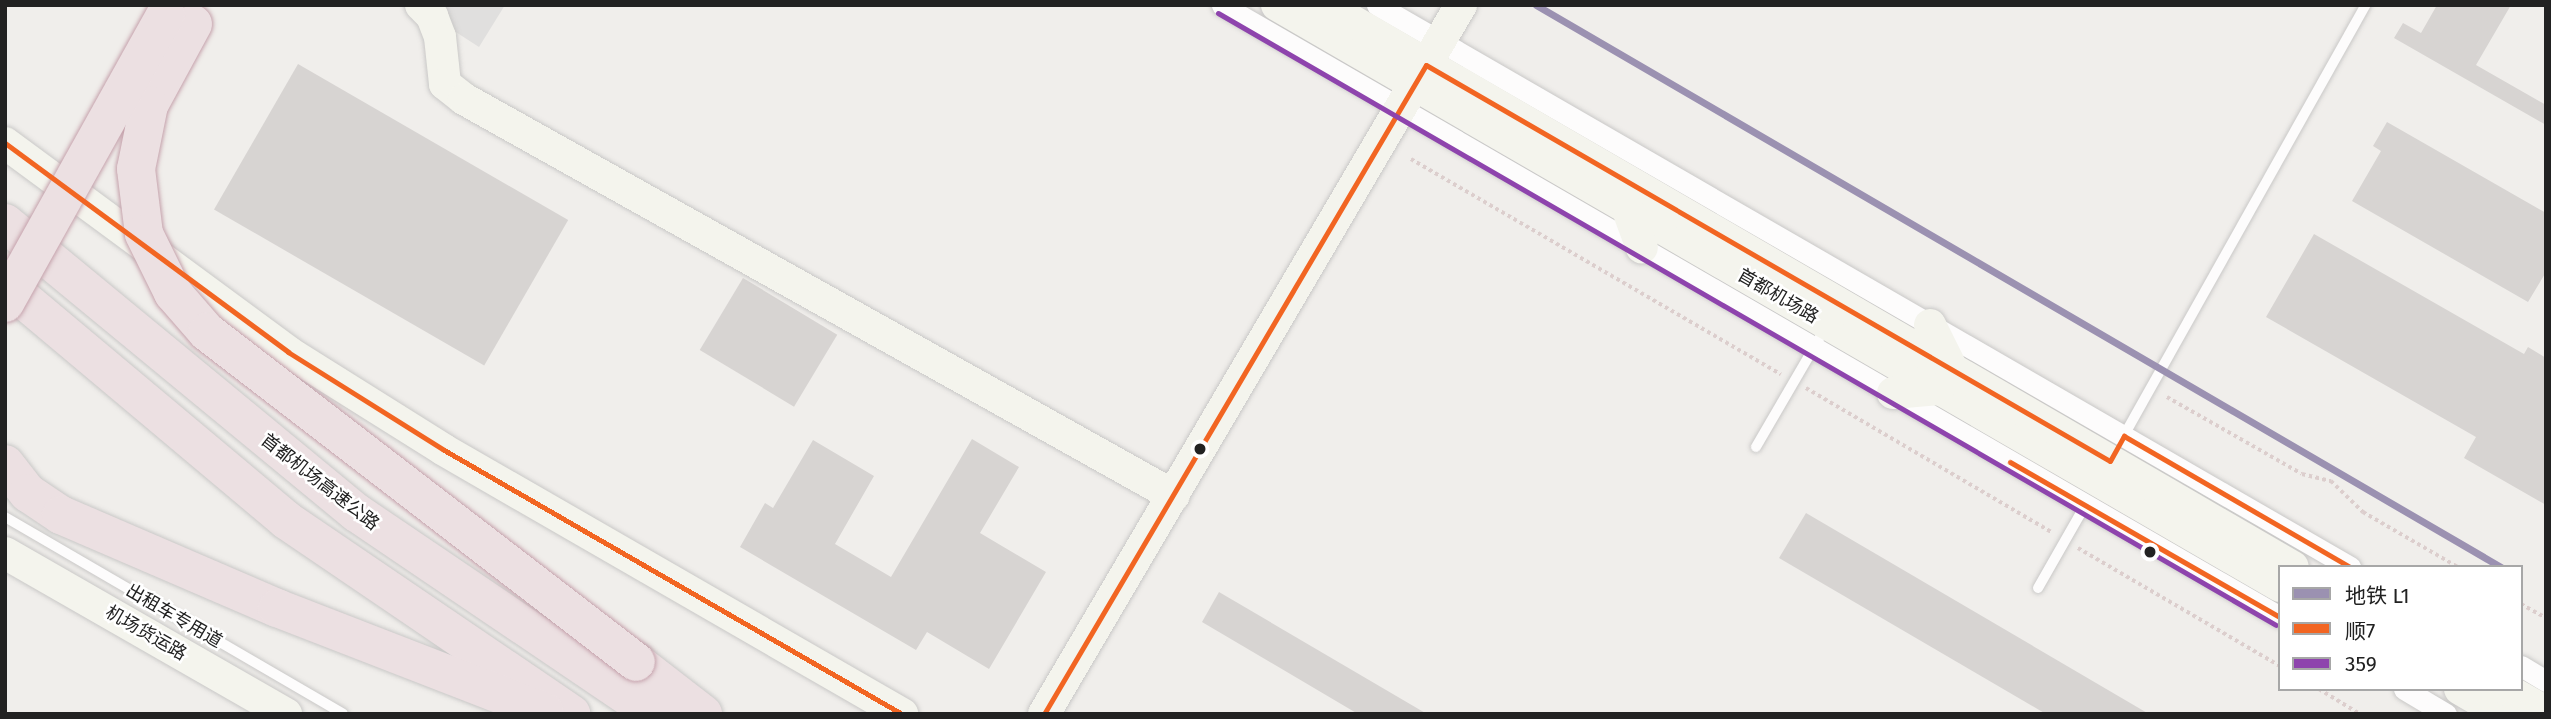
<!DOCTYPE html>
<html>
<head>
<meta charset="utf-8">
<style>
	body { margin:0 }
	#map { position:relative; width:2551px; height:719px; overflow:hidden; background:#f0eeeb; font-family:"Fira Sans","Noto Sans SC",sans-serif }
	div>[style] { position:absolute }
	.parking>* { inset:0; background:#e0dfde }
	.building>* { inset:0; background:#d7d4d2; transform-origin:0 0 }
	.path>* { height:3.5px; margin-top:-1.75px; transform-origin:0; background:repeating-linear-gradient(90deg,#dccecd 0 3.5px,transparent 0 7px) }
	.roads { filter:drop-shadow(0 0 2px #c9c8c7) drop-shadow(0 0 2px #c9c8c7) }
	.lane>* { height:10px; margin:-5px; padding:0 5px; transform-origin:5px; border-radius:5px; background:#fdfcfc }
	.street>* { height:21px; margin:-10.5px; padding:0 10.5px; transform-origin:10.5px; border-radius:10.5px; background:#fdfcfc }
	.secondary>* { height:32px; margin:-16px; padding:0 16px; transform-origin:16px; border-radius:16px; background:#f4f4ed }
	.highway>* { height:38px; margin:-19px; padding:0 19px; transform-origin:19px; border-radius:19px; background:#ece0e2 }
	.bridges { filter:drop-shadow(0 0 2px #c5a2ac) drop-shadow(0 0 2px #c5a2ac) }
	.highway-bridge>* { height:38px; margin:-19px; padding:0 19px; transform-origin:19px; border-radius:19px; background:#ece0e2 }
	.bus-1>* { height:5px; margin:-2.5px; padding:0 2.5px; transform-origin:2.5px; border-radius:2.5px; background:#f26522 }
	.bus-2>* { height:5px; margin:-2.5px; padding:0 2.5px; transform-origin:2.5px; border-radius:2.5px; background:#8e44ad }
	.metro-1>* { height:7px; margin:-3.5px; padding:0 3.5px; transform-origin:3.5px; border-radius:3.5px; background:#9b91b1 }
	.dots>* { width:19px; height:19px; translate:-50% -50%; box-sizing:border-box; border:4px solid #fff; border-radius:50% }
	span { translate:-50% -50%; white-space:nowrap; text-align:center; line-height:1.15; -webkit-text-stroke:5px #fff; paint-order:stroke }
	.street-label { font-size:18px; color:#222 }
	.frame { position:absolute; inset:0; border:7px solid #222; pointer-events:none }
	.legend { position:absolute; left:2278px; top:565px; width:245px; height:126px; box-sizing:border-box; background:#fff; border:2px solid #a7a7a7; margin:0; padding:9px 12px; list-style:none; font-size:21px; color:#222 }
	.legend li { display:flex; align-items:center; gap:14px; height:35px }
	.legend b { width:35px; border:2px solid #a7a7a7 }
</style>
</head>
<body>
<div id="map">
	<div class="parking">
		<div style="clip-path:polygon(414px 5px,505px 5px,479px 47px)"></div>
	</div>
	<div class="building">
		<div style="clip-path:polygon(2437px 5px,2511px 5px,2476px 65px,2546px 105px,2546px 125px,2394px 38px,2403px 23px,2421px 33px)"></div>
		<div style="left:298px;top:64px;width:312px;height:168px;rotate:30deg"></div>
		<div style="clip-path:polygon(2387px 122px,2546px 213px,2546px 272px,2528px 302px,2352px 201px,2381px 151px,2373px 146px)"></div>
		<div style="clip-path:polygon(2314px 234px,2524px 354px,2528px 347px,2546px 358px,2546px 505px,2464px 458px,2476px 437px,2266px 317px)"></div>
		<div style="left:743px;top:278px;width:110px;height:84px;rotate:31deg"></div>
		<div style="clip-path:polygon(972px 439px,1019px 467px,980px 533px,1046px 572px,989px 669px,927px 632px,916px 650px,740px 547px,765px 503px,773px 508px,813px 440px,874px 476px,835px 544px,891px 577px)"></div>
		<div style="clip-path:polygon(1806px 513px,2149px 714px,2046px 714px,1779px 558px)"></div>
		<div style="clip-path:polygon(1219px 592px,1427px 714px,1358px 714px,1202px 622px)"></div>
	</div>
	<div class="path">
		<div style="left:1411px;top:159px;width:428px;rotate:30.2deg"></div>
		<div style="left:1806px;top:388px;width:286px;rotate:30.4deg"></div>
		<div style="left:2167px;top:397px;width:155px;rotate:29.7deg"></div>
		<div style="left:2302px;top:474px;width:30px;rotate:14deg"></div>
		<div style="left:2331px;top:481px;width:45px;rotate:44.1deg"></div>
		<div style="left:2363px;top:512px;width:110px;rotate:30.1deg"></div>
		<div style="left:2078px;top:548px;width:234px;rotate:30.3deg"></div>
		<div style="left:2521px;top:604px;width:29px;rotate:29deg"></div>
		<div style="left:2319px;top:689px;width:48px;rotate:31.4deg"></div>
	</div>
	<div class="roads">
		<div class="lane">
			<div style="left:2122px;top:439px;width:498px;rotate:-60.7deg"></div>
			<div style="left:1756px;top:447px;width:141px;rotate:-59.8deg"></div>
			<div style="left:5px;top:517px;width:391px;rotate:30.2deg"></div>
			<div style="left:2038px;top:588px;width:99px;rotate:-60.3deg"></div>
		</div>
		<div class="street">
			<div style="left:1222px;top:5px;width:1222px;rotate:30.05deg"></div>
			<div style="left:1377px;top:5px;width:1124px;rotate:30.01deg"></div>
			<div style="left:2521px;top:666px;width:29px;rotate:31deg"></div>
			<div style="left:2404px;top:689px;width:49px;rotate:30.8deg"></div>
		</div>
		<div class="secondary">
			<div style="left:421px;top:5px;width:16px;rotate:45deg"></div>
			<div style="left:432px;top:16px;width:22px;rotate:69deg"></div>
			<div style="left:440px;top:37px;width:47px;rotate:83.9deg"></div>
			<div style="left:445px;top:84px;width:24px;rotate:38deg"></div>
			<div style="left:464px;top:99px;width:813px;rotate:29.21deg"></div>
			<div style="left:1277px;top:5px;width:1159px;rotate:30.08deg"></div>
			<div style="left:1325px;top:5px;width:1119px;rotate:30.14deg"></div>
			<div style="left:5px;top:143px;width:352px;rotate:36.4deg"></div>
			<div style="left:288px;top:352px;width:184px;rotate:32.1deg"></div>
			<div style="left:444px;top:450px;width:529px;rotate:29.96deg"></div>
			<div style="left:1628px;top:210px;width:40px;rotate:69.8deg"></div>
			<div style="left:1930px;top:325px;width:49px;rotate:63.4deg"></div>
			<div style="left:1893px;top:393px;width:46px;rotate:-5deg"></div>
			<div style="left:5px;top:553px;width:324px;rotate:29.8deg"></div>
			<div style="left:2460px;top:689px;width:50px;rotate:30.2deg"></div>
			<div style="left:2506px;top:689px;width:46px;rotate:29.9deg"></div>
			<div style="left:1044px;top:714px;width:823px;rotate:-59.54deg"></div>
		</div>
		<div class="highway">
			<div style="left:5px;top:223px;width:456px;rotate:39.5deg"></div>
			<div style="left:357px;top:513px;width:359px;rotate:34.1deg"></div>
			<div style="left:5px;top:284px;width:367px;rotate:40deg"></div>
			<div style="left:286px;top:520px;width:345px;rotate:34.2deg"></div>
			<div style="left:5px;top:464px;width:37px;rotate:52deg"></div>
			<div style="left:28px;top:493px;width:40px;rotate:34deg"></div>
			<div style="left:61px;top:515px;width:235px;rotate:23.3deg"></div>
			<div style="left:277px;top:608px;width:287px;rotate:21.2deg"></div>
			<div style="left:636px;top:662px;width:85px;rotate:37.8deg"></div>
		</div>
	</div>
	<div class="bridges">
		<div class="highway-bridge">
			<div style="left:193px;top:24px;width:92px;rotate:118.5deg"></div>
			<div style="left:149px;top:105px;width:65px;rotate:101.5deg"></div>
			<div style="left:136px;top:169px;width:65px;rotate:83deg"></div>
			<div style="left:144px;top:234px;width:66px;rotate:63.8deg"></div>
			<div style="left:173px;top:293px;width:52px;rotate:48.9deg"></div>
			<div style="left:207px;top:332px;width:541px;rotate:37.57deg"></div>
			<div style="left:5px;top:303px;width:331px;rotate:-60.9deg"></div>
		</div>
	</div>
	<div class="bus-1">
		<div style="left:5px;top:143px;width:352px;rotate:36.4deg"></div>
		<div style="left:288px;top:352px;width:184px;rotate:32.1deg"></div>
		<div style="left:444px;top:450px;width:529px;rotate:29.96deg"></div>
		<div style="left:2010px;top:462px;width:311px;rotate:29.9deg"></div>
		<div style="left:1044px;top:714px;width:753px;rotate:-59.52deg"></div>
		<div style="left:1426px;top:65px;width:790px;rotate:30.07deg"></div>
		<div style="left:2110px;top:461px;width:29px;rotate:-61deg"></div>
		<div style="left:2124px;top:436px;width:261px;rotate:30.1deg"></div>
	</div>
	<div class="bus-2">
		<div style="left:1218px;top:13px;width:1222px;rotate:30.05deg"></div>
	</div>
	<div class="metro-1">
		<div style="left:1536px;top:5px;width:1117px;rotate:30.22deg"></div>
	</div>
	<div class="dots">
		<div style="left:1200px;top:449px;background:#222"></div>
		<div style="left:2150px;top:552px;background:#222"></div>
	</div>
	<div class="street-label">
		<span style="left:1778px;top:296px;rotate:30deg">首都机场路</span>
		<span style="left:320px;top:482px;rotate:38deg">首都机场高速公路</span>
		<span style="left:174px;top:616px;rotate:30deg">出租车专用道</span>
		<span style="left:146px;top:633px;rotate:30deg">机场货运路</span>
	</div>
	<div class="frame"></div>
	<ul class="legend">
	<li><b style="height:9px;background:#9b91b1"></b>地铁 L1</li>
	<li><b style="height:9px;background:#f26522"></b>顺7</li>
	<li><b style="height:9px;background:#8e44ad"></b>359</li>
	</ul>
</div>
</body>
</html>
